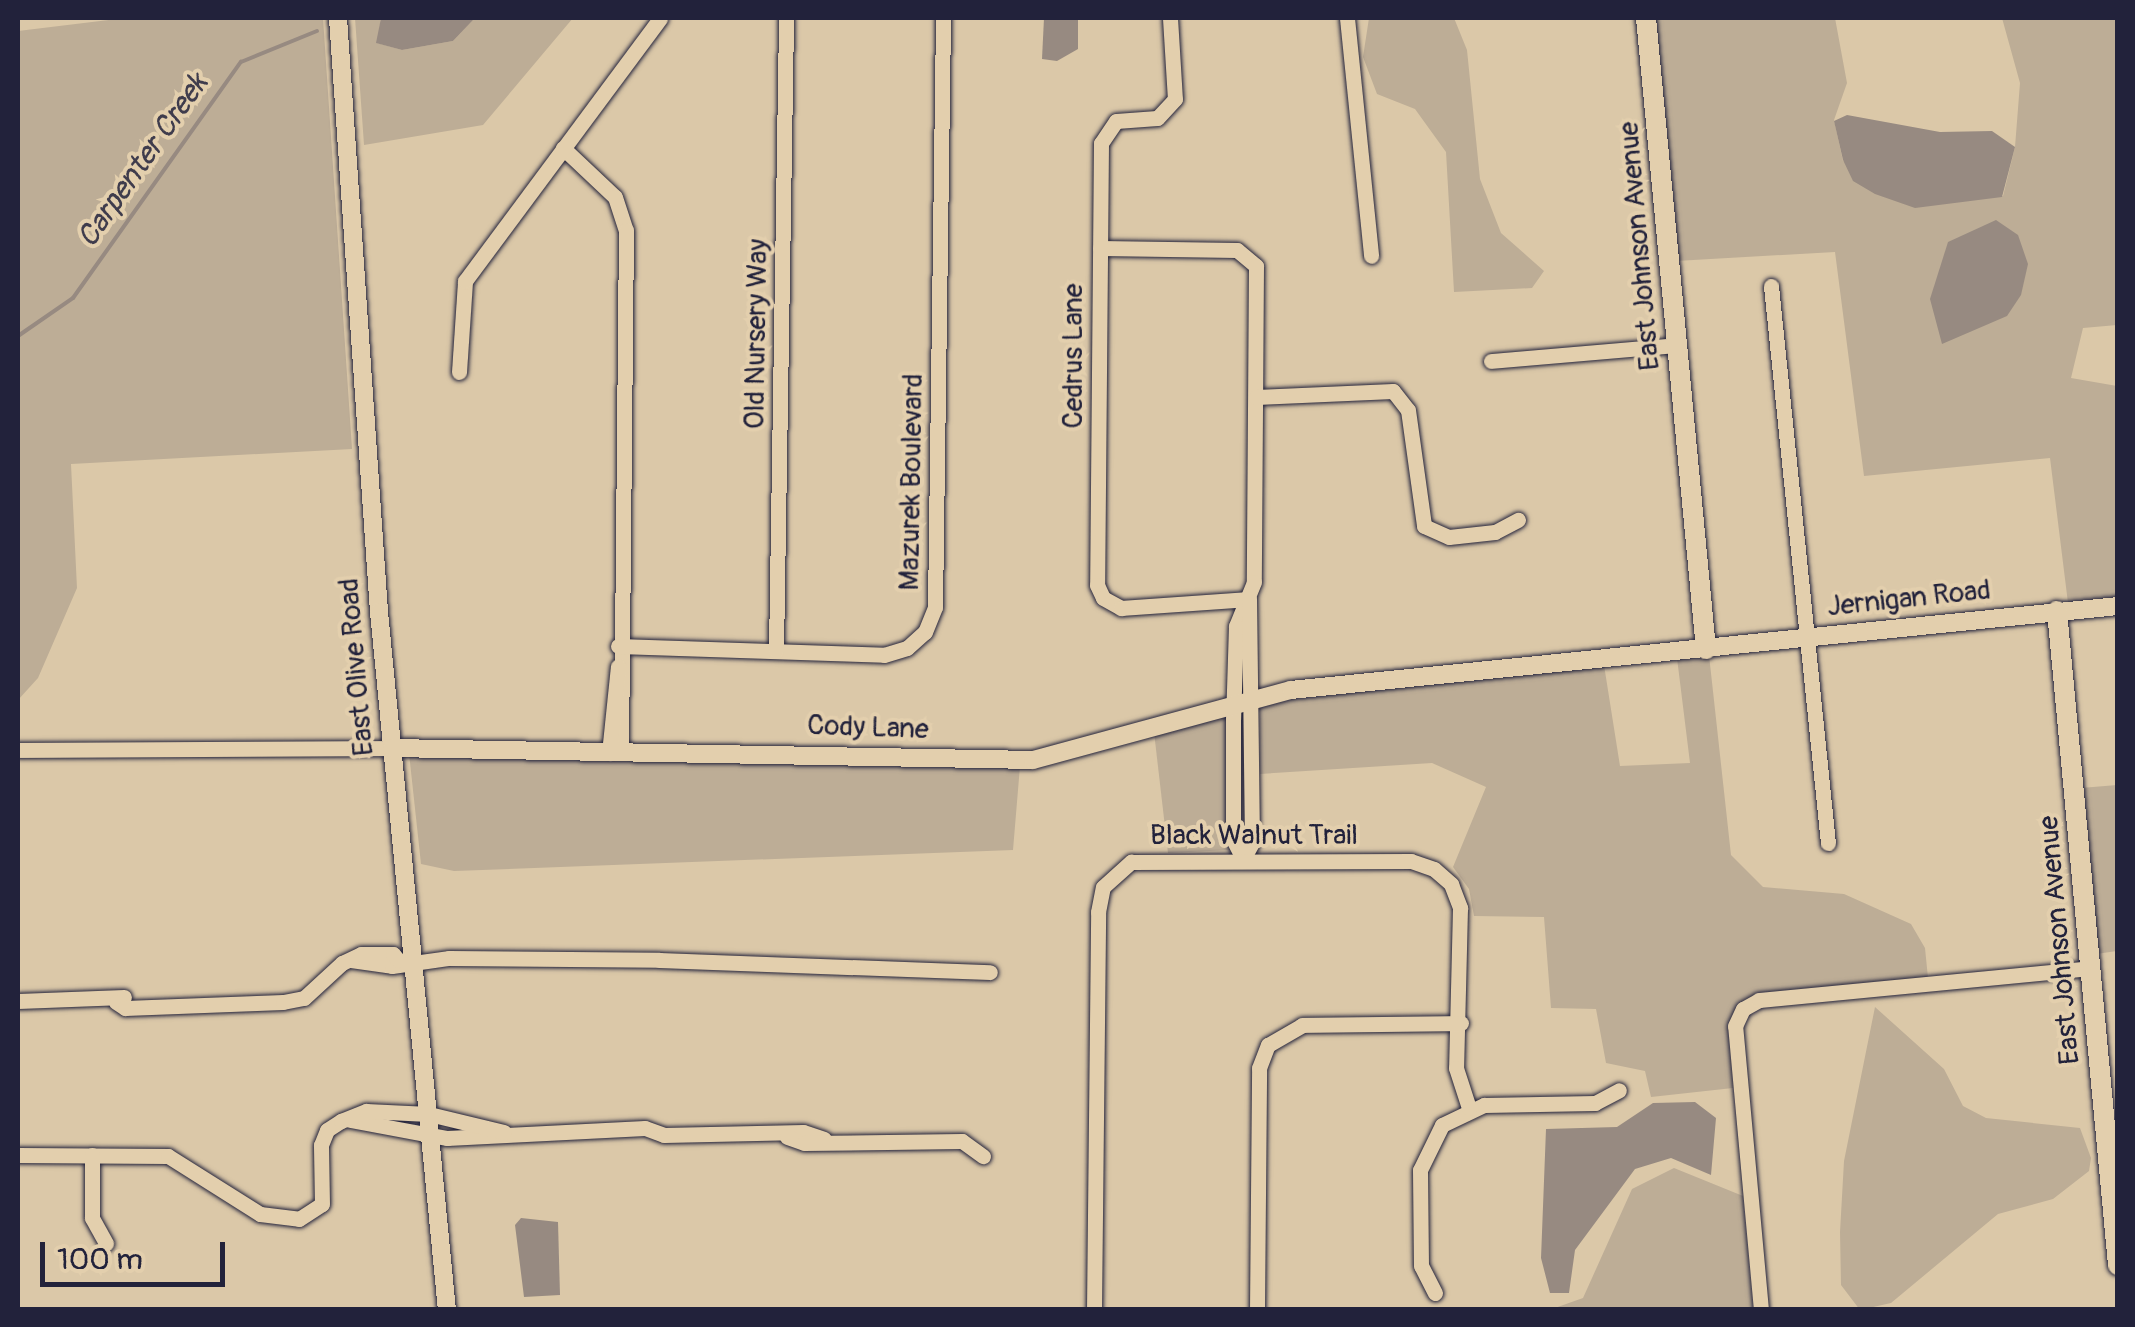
<!DOCTYPE html>
<html>
<head>
<meta charset="utf-8">
<style>
	body { margin:0 }
	#map { position:relative; width:2135px; height:1327px; overflow:hidden; background:#dbc8a8; font-family:Pangolin,sans-serif }
	div>[style] { position:absolute }
	.green>* { inset:0; background:#bdad96 }
	.water>* { inset:0; background:#978a81 }
	.stream>* { height:4px; margin:-2px; padding:0 2px; transform-origin:2px; border-radius:2px; background:#978a81 }
	.roads { filter:drop-shadow(0 0 2px #22223b) drop-shadow(0 0 2px #22223b) }
	.minor>* { height:15px; margin:-7.5px; padding:0 7.5px; transform-origin:7.5px; border-radius:7.5px; background:#e3cfad }
	.tertiary>* { height:18px; margin:-9px; padding:0 9px; transform-origin:9px; border-radius:9px; background:#e3cfad }
	.secondary>* { height:20px; margin:-10px; padding:0 10px; transform-origin:10px; border-radius:10px; background:#e3cfad }
	span { translate:-50% -50%; white-space:nowrap; text-align:center; line-height:1.15; -webkit-text-stroke:8px #e3cfad; paint-order:stroke }
	.street-label { font-size:28px; color:#22223b }
	.water-label { font-size:30px; color:#3f3c4c; font-style:italic }
	.frame { position:absolute; inset:0; border:20px solid #22223b; pointer-events:none }
	.scale { position:absolute; left:40px; top:1242px; width:185px; height:45px; box-sizing:border-box; border:5px solid #22223b; border-top:0; padding-left:12px; font-size:30px; line-height:35px; white-space:nowrap; color:#22223b; -webkit-text-stroke:8px #e3cfad; paint-order:stroke }
</style>
</head>
<body>
<div id="map">
	<div class="green">
		<div style="clip-path:polygon(125px 18px,323px 18px,352px 449px,71px 464px,77px 588px,38px 678px,18px 700px,18px 31px)"></div>
		<div style="clip-path:polygon(355px 18px,381px 18px,377px 43px,402px 50px,453px 41px,475px 18px,573px 18px,483px 125px,364px 145px)"></div>
		<div style="clip-path:polygon(1369px 18px,1454px 18px,1467px 50px,1480px 179px,1501px 233px,1544px 271px,1532px 288px,1454px 292px,1446px 152px,1415px 109px,1377px 94px,1363px 57px)"></div>
		<div style="clip-path:polygon(1653px 18px,1835px 18px,1847px 83px,1834px 120px,1843px 161px,1957px 200px,2003px 196px,2015px 147px,2020px 83px,2002px 18px,2117px 18px,2117px 325px,2083px 328px,2071px 378px,2117px 386px,2117px 599px,2068px 603px,2050px 458px,1864px 476px,1835px 252px,1676px 261px)"></div>
		<div style="clip-path:polygon(1709px 655px,1731px 855px,1763px 887px,1844px 894px,1911px 924px,1925px 948px,1928px 978px,1745px 999px,1728px 1027px,1733px 1088px,1651px 1097px,1645px 1071px,1606px 1063px,1596px 1009px,1551px 1008px,1544px 917px,1474px 916px,1469px 889px,1453px 867px,1486px 787px,1432px 763px,1260px 774px,1260px 703px,1604px 665px,1620px 766px,1690px 763px,1677px 658px)"></div>
		<div style="clip-path:polygon(1226px 710px,1230px 850px,1168px 853px,1154px 732px)"></div>
		<div style="clip-path:polygon(409px 753px,1020px 766px,1013px 850px,454px 871px,421px 864px)"></div>
		<div style="clip-path:polygon(2117px 785px,2117px 951px,2096px 954px,2081px 788px)"></div>
		<div style="clip-path:polygon(1875px 1007px,1944px 1069px,1963px 1106px,1986px 1118px,2080px 1128px,2091px 1158px,2089px 1171px,2053px 1199px,1998px 1214px,1891px 1303px,1860px 1310px,1841px 1285px,1840px 1232px,1844px 1161px)"></div>
		<div style="clip-path:polygon(1674px 1168px,1743px 1196px,1753px 1309px,1552px 1309px,1583px 1298px,1632px 1189px)"></div>
	</div>
	<div class="water">
		<div style="clip-path:polygon(381px 18px,475px 18px,453px 41px,402px 50px,376px 43px)"></div>
		<div style="clip-path:polygon(1044px 18px,1078px 18px,1078px 49px,1057px 61px,1042px 59px)"></div>
		<div style="clip-path:polygon(1847px 115px,1940px 132px,1992px 131px,2015px 147px,2002px 197px,1915px 208px,1875px 194px,1853px 181px,1843px 160px,1834px 121px)"></div>
		<div style="clip-path:polygon(1996px 220px,2018px 235px,2028px 264px,2021px 295px,2007px 316px,1942px 344px,1930px 299px,1948px 242px)"></div>
		<div style="clip-path:polygon(1695px 1102px,1716px 1118px,1711px 1175px,1671px 1158px,1635px 1169px,1575px 1250px,1569px 1293px,1550px 1293px,1541px 1258px,1546px 1129px,1617px 1127px,1653px 1103px)"></div>
		<div style="clip-path:polygon(521px 1218px,558px 1222px,560px 1295px,524px 1297px,515px 1225px)"></div>
	</div>
	<div class="stream">
		<div style="left:18px;top:336px;width:67px;rotate:-34.6deg"></div>
		<div style="left:73px;top:298px;width:290px;rotate:-54.6deg"></div>
		<div style="left:241px;top:62px;width:82px;rotate:-22.2deg"></div>
	</div>
	<div class="roads">
		<div class="minor">
			<div style="left:1170px;top:18px;width:81px;rotate:86.5deg"></div>
			<div style="left:1175px;top:99px;width:26px;rotate:133deg"></div>
			<div style="left:1157px;top:118px;width:41px;rotate:175.8deg"></div>
			<div style="left:1116px;top:121px;width:27px;rotate:124deg"></div>
			<div style="left:1101px;top:143px;width:442px;rotate:90.5deg"></div>
			<div style="left:1097px;top:585px;width:14px;rotate:65deg"></div>
			<div style="left:1103px;top:598px;width:21px;rotate:29deg"></div>
			<div style="left:1121px;top:608px;width:128px;rotate:-4deg"></div>
			<div style="left:1347px;top:18px;width:239px;rotate:84.2deg"></div>
			<div style="left:563px;top:148px;width:71px;rotate:43.3deg"></div>
			<div style="left:615px;top:197px;width:35px;rotate:72deg"></div>
			<div style="left:626px;top:230px;width:523px;rotate:90.55deg"></div>
			<div style="left:1100px;top:248px;width:137px;rotate:0.8deg"></div>
			<div style="left:1237px;top:250px;width:25px;rotate:40deg"></div>
			<div style="left:1256px;top:266px;width:316px;rotate:90.4deg"></div>
			<div style="left:1254px;top:582px;width:48px;rotate:112.2deg"></div>
			<div style="left:1236px;top:626px;width:93px;rotate:91.8deg"></div>
			<div style="left:1233px;top:719px;width:120px;rotate:90deg"></div>
			<div style="left:1233px;top:839px;width:22px;rotate:63deg"></div>
			<div style="left:1771px;top:286px;width:560px;rotate:84.16deg"></div>
			<div style="left:1491px;top:361px;width:187px;rotate:-4.9deg"></div>
			<div style="left:459px;top:372px;width:91px;rotate:-86.2deg"></div>
			<div style="left:465px;top:281px;width:327px;rotate:-53.4deg"></div>
			<div style="left:1256px;top:397px;width:137px;rotate:-2.5deg"></div>
			<div style="left:1393px;top:391px;width:24px;rotate:52deg"></div>
			<div style="left:1408px;top:410px;width:117px;rotate:82.1deg"></div>
			<div style="left:1424px;top:526px;width:27px;rotate:24deg"></div>
			<div style="left:1449px;top:537px;width:46px;rotate:-6.2deg"></div>
			<div style="left:1495px;top:532px;width:26px;rotate:-28deg"></div>
			<div style="left:618px;top:646px;width:266px;rotate:1.9deg"></div>
			<div style="left:884px;top:655px;width:24px;rotate:-17deg"></div>
			<div style="left:907px;top:648px;width:24px;rotate:-42deg"></div>
			<div style="left:925px;top:632px;width:27px;rotate:-68deg"></div>
			<div style="left:935px;top:607px;width:589px;rotate:-89.22deg"></div>
			<div style="left:776px;top:651px;width:633px;rotate:-89.09deg"></div>
			<div style="left:18px;top:750px;width:374px;rotate:-0.3deg"></div>
			<div style="left:609px;top:753px;width:87px;rotate:-84.1deg"></div>
			<div style="left:1243px;top:859px;width:18px;rotate:-61deg"></div>
			<div style="left:1252px;top:843px;width:244px;rotate:-90.7deg"></div>
			<div style="left:351px;top:960px;width:41px;rotate:8.3deg"></div>
			<div style="left:392px;top:966px;width:58px;rotate:-8deg"></div>
			<div style="left:449px;top:958px;width:210px;rotate:0.5deg"></div>
			<div style="left:659px;top:960px;width:331px;rotate:2.1deg"></div>
			<div style="left:18px;top:1001px;width:106px;rotate:-2.2deg"></div>
			<div style="left:116px;top:1002px;width:11px;rotate:34deg"></div>
			<div style="left:125px;top:1008px;width:158px;rotate:-2.2deg"></div>
			<div style="left:283px;top:1002px;width:21px;rotate:-11deg"></div>
			<div style="left:304px;top:998px;width:52px;rotate:-42.6deg"></div>
			<div style="left:342px;top:963px;width:21px;rotate:-25deg"></div>
			<div style="left:361px;top:954px;width:32px"></div>
			<div style="left:393px;top:954px;width:8px;rotate:50deg"></div>
			<div style="left:350px;top:1120px;width:99px;rotate:10.5deg"></div>
			<div style="left:447px;top:1138px;width:198px;rotate:-2.9deg"></div>
			<div style="left:645px;top:1128px;width:20px;rotate:20deg"></div>
			<div style="left:664px;top:1135px;width:139px;rotate:-1.2deg"></div>
			<div style="left:803px;top:1132px;width:22px;rotate:18deg"></div>
			<div style="left:787px;top:1137px;width:18px;rotate:19deg"></div>
			<div style="left:804px;top:1143px;width:158px;rotate:-0.7deg"></div>
			<div style="left:962px;top:1141px;width:26px;rotate:36deg"></div>
			<div style="left:18px;top:1155px;width:150px;rotate:0.4deg"></div>
			<div style="left:168px;top:1156px;width:109px;rotate:32.2deg"></div>
			<div style="left:260px;top:1214px;width:39px;rotate:7deg"></div>
			<div style="left:299px;top:1219px;width:27px;rotate:-33deg"></div>
			<div style="left:322px;top:1204px;width:59px;rotate:-91deg"></div>
			<div style="left:321px;top:1145px;width:16px;rotate:-68deg"></div>
			<div style="left:327px;top:1130px;width:17px;rotate:-33deg"></div>
			<div style="left:341px;top:1121px;width:27px;rotate:-22deg"></div>
			<div style="left:366px;top:1111px;width:63px;rotate:2.7deg"></div>
			<div style="left:429px;top:1114px;width:77px;rotate:13.5deg"></div>
			<div style="left:92px;top:1155px;width:63px;rotate:90deg"></div>
			<div style="left:92px;top:1218px;width:29px;rotate:61deg"></div>
			<div style="left:1435px;top:1293px;width:30px;rotate:-117deg"></div>
			<div style="left:1421px;top:1266px;width:96px;rotate:-90.6deg"></div>
			<div style="left:1420px;top:1170px;width:50px;rotate:-63.9deg"></div>
			<div style="left:1442px;top:1125px;width:47px;rotate:-25.5deg"></div>
			<div style="left:1484px;top:1105px;width:111px;rotate:-1deg"></div>
			<div style="left:1595px;top:1103px;width:27px;rotate:-28deg"></div>
			<div style="left:1094px;top:1310px;width:398px;rotate:-89.4deg"></div>
			<div style="left:1098px;top:912px;width:25px;rotate:-79deg"></div>
			<div style="left:1103px;top:887px;width:38px;rotate:-42deg"></div>
			<div style="left:1131px;top:862px;width:280px;rotate:-0.2deg"></div>
			<div style="left:1411px;top:861px;width:24px;rotate:19deg"></div>
			<div style="left:1434px;top:869px;width:23px;rotate:41deg"></div>
			<div style="left:1451px;top:884px;width:26px;rotate:69deg"></div>
			<div style="left:1460px;top:908px;width:160px;rotate:91.4deg"></div>
			<div style="left:1456px;top:1068px;width:42px;rotate:72deg"></div>
			<div style="left:1257px;top:1310px;width:242px;rotate:-89.5deg"></div>
			<div style="left:1259px;top:1068px;width:25px;rotate:-69deg"></div>
			<div style="left:1268px;top:1045px;width:39px;rotate:-30deg"></div>
			<div style="left:1302px;top:1025px;width:159px;rotate:-0.7deg"></div>
			<div style="left:1761px;top:1310px;width:285px;rotate:-95.2deg"></div>
			<div style="left:1735px;top:1026px;width:19px;rotate:-65deg"></div>
			<div style="left:1743px;top:1009px;width:18px;rotate:-29deg"></div>
			<div style="left:1759px;top:1000px;width:333px;rotate:-5.5deg"></div>
		</div>
		<div class="tertiary">
			<div style="left:338px;top:18px;width:595px;rotate:86.05deg"></div>
			<div style="left:379px;top:612px;width:701px;rotate:84.44deg"></div>
			<div style="left:392px;top:748px;width:641px;rotate:1.07deg"></div>
			<div style="left:1033px;top:760px;width:267px;rotate:-15.2deg"></div>
			<div style="left:1291px;top:690px;width:831px;rotate:-5.8deg"></div>
		</div>
		<div class="secondary">
			<div style="left:1646px;top:18px;width:634px;rotate:84.57deg"></div>
			<div style="left:2057px;top:611px;width:657px;rotate:84.67deg"></div>
		</div>
	</div>
	<div class="street-label">
		<span style="left:1640px;top:246px;rotate:-95deg">East Johnson Avenue</span>
		<span style="left:757px;top:334px;rotate:-89deg">Old Nursery Way</span>
		<span style="left:1074px;top:356px;rotate:-90deg">Cedrus Lane</span>
		<span style="left:912px;top:482px;rotate:-89deg">Mazurek Boulevard</span>
		<span style="left:1909px;top:599px;rotate:-6deg">Jernigan Road</span>
		<span style="left:357px;top:667px;rotate:-95deg">East Olive Road</span>
		<span style="left:868px;top:728px;rotate:2deg">Cody Lane</span>
		<span style="left:1254px;top:836px">Black Walnut Trail</span>
		<span style="left:2060px;top:940px;rotate:-95deg">East Johnson Avenue</span>
	</div>
	<div class="water-label">
		<span style="left:143px;top:161px;rotate:-55deg">Carpenter Creek</span>
	</div>
	<div class="frame"></div>
	<div class="scale">100 m</div>
</div>
</body>
</html>
